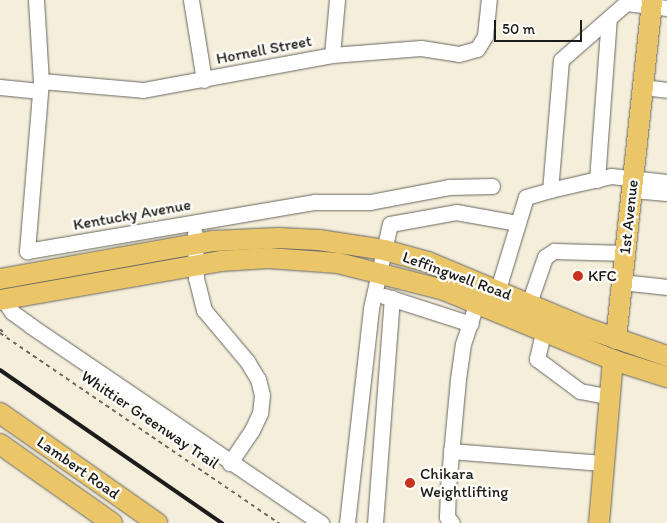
<!DOCTYPE html>
<html>
<head>
<meta charset="utf-8">
<style>
	body { margin:0 }
	#map { position:relative; width:667px; height:523px; overflow:hidden; background:#f4eedb; font-family:Itim,sans-serif }
	div>[style] { position:absolute }
	.path>* { height:2px; margin-top:-1px; transform-origin:0; background:repeating-linear-gradient(90deg,#68665f 0 4px,transparent 0 8px) }
	.roads { filter:drop-shadow(0 0 1px #68665f) drop-shadow(0 0 1px #68665f) }
	.minor>* { height:15px; margin:-7.5px; padding:0 7.5px; transform-origin:7.5px; border-radius:7.5px; background:#fff }
	.major>* { height:20px; margin:-10px; padding:0 10px; transform-origin:10px; border-radius:10px; background:#eac669 }
	.rail>* { height:4px; margin:-2px; padding:0 2px; transform-origin:2px; border-radius:2px; background:#1c1c1c }
	.dots>* { width:14px; height:14px; translate:-50% -50%; box-sizing:border-box; border:2px solid #fdfcf7; border-radius:50% }
	span { translate:-50% -50%; white-space:nowrap; text-align:center; line-height:1.15; -webkit-text-stroke:5px #fdfcf7; paint-order:stroke }
	.street-label { font-size:16px; color:#1c1c1c }
	.poi-label { font-size:16px; color:#1c1c1c }
	.left { translate:0 -50%; text-align:left }
	.scale { position:absolute; left:494px; top:20px; width:88px; height:22px; box-sizing:border-box; border:2px solid #1c1c1c; border-top:0; padding-left:6px; font-size:15px; line-height:18px; white-space:nowrap; color:#1c1c1c; -webkit-text-stroke:4px #fdfcf7; paint-order:stroke }
</style>
</head>
<body>
<div id="map">
	<div class="path">
		<div style="left:0;top:329px;width:9px;rotate:49deg"></div>
		<div style="left:0;top:333px;width:338px;rotate:34.3deg"></div>
	</div>
	<div class="roads">
		<div class="minor">
			<div style="left:36px;top:0;width:81px;rotate:86.5deg"></div>
			<div style="left:41px;top:81px;width:171px;rotate:94.7deg"></div>
			<div style="left:27px;top:251px;width:292px;rotate:-9.7deg"></div>
			<div style="left:315px;top:202px;width:55px"></div>
			<div style="left:370px;top:202px;width:80px;rotate:-10.8deg"></div>
			<div style="left:449px;top:187px;width:43px;rotate:-1.3deg"></div>
			<div style="left:191px;top:0;width:81px;rotate:80.8deg"></div>
			<div style="left:667px;top:8px;width:41px;rotate:-173deg"></div>
			<div style="left:626px;top:3px;width:86px;rotate:138.8deg"></div>
			<div style="left:561px;top:60px;width:130px;rotate:94.8deg"></div>
			<div style="left:550px;top:190px;width:63px;rotate:-12.9deg"></div>
			<div style="left:611px;top:176px;width:56px;rotate:6.1deg"></div>
			<div style="left:332px;top:55px;width:55px;rotate:-84.8deg"></div>
			<div style="left:41px;top:81px;width:102px;rotate:5deg"></div>
			<div style="left:143px;top:90px;width:192px;rotate:-10.5deg"></div>
			<div style="left:332px;top:55px;width:89px;rotate:-4.5deg"></div>
			<div style="left:421px;top:48px;width:38px;rotate:9deg"></div>
			<div style="left:459px;top:54px;width:19px;rotate:-16deg"></div>
			<div style="left:477px;top:49px;width:15px;rotate:-58deg"></div>
			<div style="left:485px;top:36px;width:36px;rotate:-84deg"></div>
			<div style="left:0;top:87px;width:40px;rotate:5.7deg"></div>
			<div style="left:643px;top:87px;width:24px;rotate:7deg"></div>
			<div style="left:597px;top:180px;width:162px;rotate:-85.8deg"></div>
			<div style="left:632px;top:190px;width:35px;rotate:5deg"></div>
			<div style="left:195px;top:234px;width:44px;rotate:88.7deg"></div>
			<div style="left:196px;top:278px;width:33px;rotate:76deg"></div>
			<div style="left:204px;top:310px;width:67px;rotate:49.9deg"></div>
			<div style="left:247px;top:361px;width:21px;rotate:59deg"></div>
			<div style="left:258px;top:379px;width:16px;rotate:76deg"></div>
			<div style="left:262px;top:395px;width:18px;rotate:96deg"></div>
			<div style="left:260px;top:413px;width:19px;rotate:115deg"></div>
			<div style="left:252px;top:430px;width:40px;rotate:124deg"></div>
			<div style="left:622px;top:282px;width:45px;rotate:6.3deg"></div>
			<div style="left:498px;top:289px;width:96px;rotate:-73.1deg"></div>
			<div style="left:526px;top:197px;width:25px;rotate:-16deg"></div>
			<div style="left:384px;top:296px;width:91px;rotate:17.8deg"></div>
			<div style="left:3px;top:299px;width:16px;rotate:55deg"></div>
			<div style="left:12px;top:312px;width:24px;rotate:36deg"></div>
			<div style="left:31px;top:326px;width:351px;rotate:34.2deg"></div>
			<div style="left:529px;top:303px;width:49px;rotate:-70.8deg"></div>
			<div style="left:545px;top:257px;width:11px;rotate:-34deg"></div>
			<div style="left:554px;top:251px;width:72px;rotate:1.6deg"></div>
			<div style="left:543px;top:333px;width:27px;rotate:103deg"></div>
			<div style="left:537px;top:359px;width:54px;rotate:36.7deg"></div>
			<div style="left:580px;top:391px;width:31px;rotate:11deg"></div>
			<div style="left:451px;top:451px;width:154px;rotate:4.5deg"></div>
			<div style="left:347px;top:523px;width:216px;rotate:-83.6deg"></div>
			<div style="left:371px;top:308px;width:86px;rotate:-77.3deg"></div>
			<div style="left:390px;top:224px;width:67px;rotate:-10.3deg"></div>
			<div style="left:456px;top:212px;width:63px;rotate:10.1deg"></div>
			<div style="left:375px;top:523px;width:226px;rotate:-85.7deg"></div>
			<div style="left:452px;top:523px;width:8px;rotate:-130deg"></div>
			<div style="left:447px;top:517px;width:30px;rotate:-88deg"></div>
			<div style="left:448px;top:487px;width:108px;rotate:-84.7deg"></div>
			<div style="left:458px;top:379px;width:35px;rotate:-82deg"></div>
			<div style="left:463px;top:344px;width:44px;rotate:-71.6deg"></div>
		</div>
		<div class="major">
			<div style="left:0;top:279px;width:217px;rotate:-10.1deg"></div>
			<div style="left:214px;top:241px;width:64px;rotate:-2.7deg"></div>
			<div style="left:278px;top:238px;width:41px;rotate:2.8deg"></div>
			<div style="left:319px;top:240px;width:66px;rotate:8.7deg"></div>
			<div style="left:384px;top:250px;width:46px;rotate:15.3deg"></div>
			<div style="left:428px;top:262px;width:171px;rotate:22.7deg"></div>
			<div style="left:586px;top:328px;width:86px;rotate:19.1deg"></div>
			<div style="left:0;top:300px;width:224px;rotate:-10deg"></div>
			<div style="left:221px;top:261px;width:47px;rotate:-3.7deg"></div>
			<div style="left:268px;top:258px;width:70px;rotate:4.1deg"></div>
			<div style="left:338px;top:263px;width:109px;rotate:14.3deg"></div>
			<div style="left:444px;top:290px;width:183px;rotate:22.5deg"></div>
			<div style="left:613px;top:360px;width:57px;rotate:17.5deg"></div>
			<div style="left:616px;top:339px;width:341px;rotate:-83.9deg"></div>
			<div style="left:0;top:413px;width:192px;rotate:35deg"></div>
			<div style="left:0;top:444px;width:137px;rotate:35.2deg"></div>
			<div style="left:599px;top:523px;width:164px;rotate:-85.1deg"></div>
		</div>
	</div>
	<div class="rail">
		<div style="left:0;top:370px;width:270px;rotate:34.6deg"></div>
	</div>
	<div class="dots">
		<div style="left:578px;top:276px;background:#c8321e"></div>
		<div style="left:410px;top:483px;background:#c8321e"></div>
	</div>
	<div class="street-label">
		<span style="left:264px;top:50px;rotate:-11deg">Hornell Street</span>
		<span style="left:132px;top:215px;rotate:-10deg">Kentucky Avenue</span>
		<span style="left:629px;top:217px;rotate:-84deg">1st Avenue</span>
		<span style="left:457px;top:276px;rotate:20deg">Leffingwell Road</span>
		<span style="left:150px;top:420px;rotate:34deg">Whittier Greenway Trail</span>
		<span style="left:78px;top:468px;rotate:35deg">Lambert Road</span>
	</div>
	<div class="poi-label">
		<span class="left" style="left:588px;top:276px">KFC</span>
		<span class="left" style="left:420px;top:483px">Chikara<br>Weightlifting</span>
	</div>
	<div class="scale">50 m</div>
</div>
</body>
</html>
